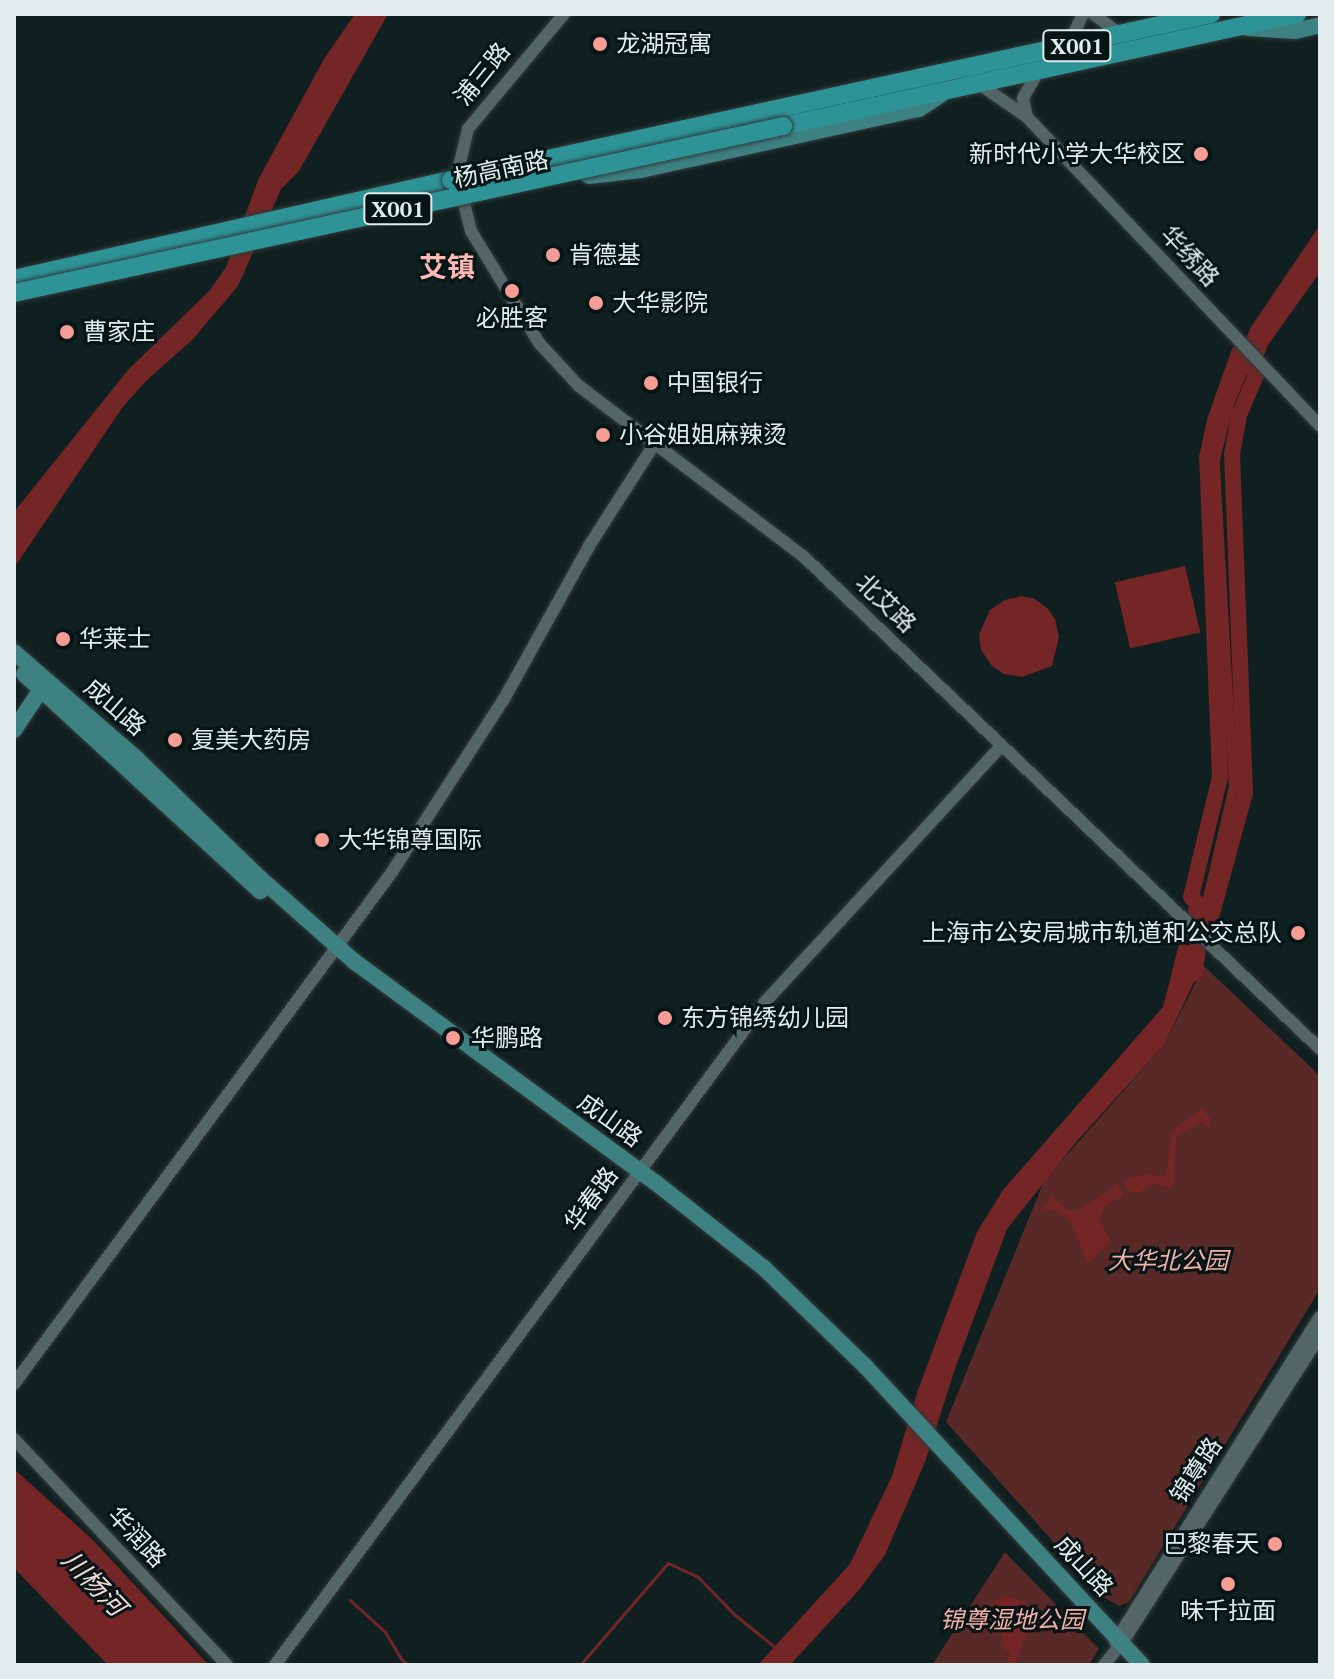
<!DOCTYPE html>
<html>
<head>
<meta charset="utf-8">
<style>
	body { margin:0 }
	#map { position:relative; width:1334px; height:1679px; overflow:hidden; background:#101f1f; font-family:"PT Serif","Noto Sans SC",serif }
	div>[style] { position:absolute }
	.green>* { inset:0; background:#582926 }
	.water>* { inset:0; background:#732625; transform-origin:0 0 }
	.stream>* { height:3px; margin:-1.5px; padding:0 1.5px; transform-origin:1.5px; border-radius:1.5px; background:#732625 }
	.canal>* { height:9px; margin:-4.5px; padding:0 4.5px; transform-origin:4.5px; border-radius:4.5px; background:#732625 }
	.river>* { height:16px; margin:-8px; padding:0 8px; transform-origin:8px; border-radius:8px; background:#732625 }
	.roads { filter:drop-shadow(0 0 2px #323a3b) drop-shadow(0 0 2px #323a3b) }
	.minor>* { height:12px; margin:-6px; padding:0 6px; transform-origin:6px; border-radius:6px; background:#546566 }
	.major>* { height:16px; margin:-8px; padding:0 8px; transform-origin:8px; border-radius:8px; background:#3d8183 }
	.highway>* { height:18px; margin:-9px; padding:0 9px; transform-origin:9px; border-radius:9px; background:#2d9397 }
	.bridges { filter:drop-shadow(0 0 2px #323a3b) drop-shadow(0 0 2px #323a3b) }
	.highway-bridge>* { height:18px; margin:-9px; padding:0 9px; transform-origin:9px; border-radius:9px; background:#2d9397 }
	.dots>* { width:22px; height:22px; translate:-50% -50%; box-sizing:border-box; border:4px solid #071516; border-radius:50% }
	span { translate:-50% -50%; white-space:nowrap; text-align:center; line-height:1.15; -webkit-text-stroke:6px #071516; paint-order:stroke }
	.shield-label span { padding:2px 6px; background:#071516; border:2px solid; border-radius:6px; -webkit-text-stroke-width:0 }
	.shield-label { font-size:22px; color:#e2ecec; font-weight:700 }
	.poi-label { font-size:24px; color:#e2ecec }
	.left { translate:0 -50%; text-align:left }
	.right { translate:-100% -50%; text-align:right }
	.street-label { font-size:24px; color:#e2ecec }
	.park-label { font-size:24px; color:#f5afa9; font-style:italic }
	.water-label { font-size:26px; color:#f2d9d7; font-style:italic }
	.quarter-label { font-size:28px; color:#feb9b4; font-weight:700 }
	.frame { position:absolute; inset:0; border:16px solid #e2ecec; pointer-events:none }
</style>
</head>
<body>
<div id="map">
	<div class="green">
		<div style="clip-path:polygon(1204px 966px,1320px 1076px,1320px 1289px,1129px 1602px,1119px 1606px,1102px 1596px,946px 1422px,1044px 1181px,1164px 1045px)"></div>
		<div style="clip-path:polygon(1005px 1552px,1099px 1649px,1089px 1665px,932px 1665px)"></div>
	</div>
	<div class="water">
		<div style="clip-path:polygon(355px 14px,388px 14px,299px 171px,281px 189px,238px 286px,193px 339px,146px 381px,122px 408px,14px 568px,14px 512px,128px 370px,210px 290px,226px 267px,259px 178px,324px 59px)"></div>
		<div style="clip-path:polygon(1320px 225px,1320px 272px,1268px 345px,1257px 373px,1239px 353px,1251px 327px)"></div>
		<div style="left:1185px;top:566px;width:68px;height:72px;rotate:77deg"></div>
		<div style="clip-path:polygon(1022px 596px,1035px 599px,1048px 609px,1055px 619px,1059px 637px,1052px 666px,1022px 677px,1004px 674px,992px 666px,981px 650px,979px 634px,990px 610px,1005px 600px)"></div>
		<div style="clip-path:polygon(1191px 897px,1211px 917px,1202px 977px,1194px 982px,1164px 1045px,1078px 1140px,1007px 1229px,956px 1366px,925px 1462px,885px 1555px,859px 1590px,790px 1665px,758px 1665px,850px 1564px,892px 1476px,918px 1390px,977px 1232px,1003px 1190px,1163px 1007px)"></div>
		<div style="clip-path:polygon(1200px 1106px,1211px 1119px,1209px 1128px,1201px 1122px,1177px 1135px,1174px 1180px,1170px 1188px,1154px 1183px,1140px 1192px,1128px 1192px,1124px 1180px,1144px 1174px,1166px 1176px,1171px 1135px,1177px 1126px,1198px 1112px)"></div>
		<div style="clip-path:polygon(1118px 1184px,1124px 1196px,1106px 1205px,1099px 1220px,1111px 1241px,1088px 1264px,1069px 1219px,1055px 1210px,1040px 1211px,1052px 1196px,1068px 1210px,1078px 1211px)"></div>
		<div style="clip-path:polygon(14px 1469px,92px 1539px,209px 1665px,108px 1665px,14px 1568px)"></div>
		<div style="clip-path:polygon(1003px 1595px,1026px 1602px,1030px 1609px,1031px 1621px,1015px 1665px,1006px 1665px,1011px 1652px,1004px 1649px,1002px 1640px,1002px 1631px,1011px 1629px,1010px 1626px,990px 1629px,984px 1622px,983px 1610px)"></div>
	</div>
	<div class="stream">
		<div style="left:350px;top:1600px;width:47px;rotate:42.4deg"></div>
		<div style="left:385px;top:1632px;width:33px;rotate:59deg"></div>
		<div style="left:402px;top:1660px;width:9px;rotate:36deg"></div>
		<div style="left:580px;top:1665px;width:135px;rotate:-49.2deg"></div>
		<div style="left:668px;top:1563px;width:33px;rotate:25deg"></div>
		<div style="left:698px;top:1577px;width:52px;rotate:45.8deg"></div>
		<div style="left:734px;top:1614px;width:55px;rotate:39.1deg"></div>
	</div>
	<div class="canal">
		<div style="left:1202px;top:919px;width:137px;rotate:-76.9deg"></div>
		<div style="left:1233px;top:786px;width:327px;rotate:-93.2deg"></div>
		<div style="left:1215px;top:459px;width:58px;rotate:-76deg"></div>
		<div style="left:1229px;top:403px;width:56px;rotate:-66.7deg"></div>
	</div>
	<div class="river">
		<div style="left:1239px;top:353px;width:27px;rotate:48deg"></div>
		<div style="left:1257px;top:373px;width:46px;rotate:113.2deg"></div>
		<div style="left:1239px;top:415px;width:40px;rotate:100deg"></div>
		<div style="left:1232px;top:454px;width:339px;rotate:87.8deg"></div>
		<div style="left:1245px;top:793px;width:129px;rotate:105.3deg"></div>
		<div style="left:1211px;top:917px;width:28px;rotate:-135deg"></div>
		<div style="left:1191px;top:897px;width:123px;rotate:-76.4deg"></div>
		<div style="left:1220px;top:777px;width:319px;rotate:-92.3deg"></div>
		<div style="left:1207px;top:458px;width:38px;rotate:-78deg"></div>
		<div style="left:1215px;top:421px;width:72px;rotate:-70.6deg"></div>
	</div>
	<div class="roads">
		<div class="minor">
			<div style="left:564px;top:14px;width:150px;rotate:129.9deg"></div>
			<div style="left:468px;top:129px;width:47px;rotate:103.4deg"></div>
			<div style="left:457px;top:175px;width:58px;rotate:76deg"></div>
			<div style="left:471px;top:231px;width:131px;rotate:58.7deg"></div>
			<div style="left:539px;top:343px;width:59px;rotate:47.1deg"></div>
			<div style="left:579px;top:386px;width:280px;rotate:37.2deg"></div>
			<div style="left:802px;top:555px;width:716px;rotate:43.64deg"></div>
			<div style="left:1093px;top:14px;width:34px;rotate:36deg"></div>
			<div style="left:1059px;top:46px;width:22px;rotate:-43deg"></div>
			<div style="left:1075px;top:31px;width:19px;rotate:-65deg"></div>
			<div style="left:979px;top:84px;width:58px;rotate:34.5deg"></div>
			<div style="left:1027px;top:117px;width:426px;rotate:46.5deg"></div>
			<div style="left:1027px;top:117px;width:19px;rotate:-102deg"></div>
			<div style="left:1023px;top:98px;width:32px;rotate:-60deg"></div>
			<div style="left:14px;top:1384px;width:636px;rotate:-53.56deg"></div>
			<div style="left:392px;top:872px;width:206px;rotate:-57.1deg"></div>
			<div style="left:504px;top:699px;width:175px;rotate:-60.9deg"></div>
			<div style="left:589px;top:546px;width:122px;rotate:-57.3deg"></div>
			<div style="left:14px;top:1439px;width:311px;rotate:46.7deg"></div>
			<div style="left:1115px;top:1642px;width:384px;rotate:-57.8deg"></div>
			<div style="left:275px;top:1665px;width:824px;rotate:-53.53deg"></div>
			<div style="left:765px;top:1002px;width:348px;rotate:-47.3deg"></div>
			<div style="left:1104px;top:1665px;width:28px;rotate:-51deg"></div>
			<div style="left:1122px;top:1643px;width:365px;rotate:-57.2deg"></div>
		</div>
		<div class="major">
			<div style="left:1248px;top:28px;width:47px;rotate:3.7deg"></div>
			<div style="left:1295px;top:31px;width:26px;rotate:-13deg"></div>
			<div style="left:589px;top:176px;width:52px;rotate:-6.6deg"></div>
			<div style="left:641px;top:170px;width:285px;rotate:-12.4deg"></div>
			<div style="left:919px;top:109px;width:27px;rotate:-33deg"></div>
			<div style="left:14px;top:652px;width:162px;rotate:41deg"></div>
			<div style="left:136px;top:758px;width:173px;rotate:44.1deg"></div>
			<div style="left:260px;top:878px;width:127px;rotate:41.5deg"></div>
			<div style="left:355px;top:962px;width:373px;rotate:36.3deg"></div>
			<div style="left:656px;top:1183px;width:137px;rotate:38.2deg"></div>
			<div style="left:764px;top:1268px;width:142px;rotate:44.1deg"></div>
			<div style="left:866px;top:1367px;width:406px;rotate:47.2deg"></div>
			<div style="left:24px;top:674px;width:321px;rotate:42.6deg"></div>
			<div style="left:14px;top:730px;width:58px;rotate:-56.3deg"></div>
		</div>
		<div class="highway">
			<div style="left:783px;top:126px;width:526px;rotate:-12.29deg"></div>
			<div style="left:465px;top:177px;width:764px;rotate:-12.33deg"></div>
			<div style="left:14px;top:279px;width:448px;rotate:-12.8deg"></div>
		</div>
	</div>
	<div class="bridges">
		<div class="highway-bridge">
			<div style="left:451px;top:180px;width:14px;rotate:-12deg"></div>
			<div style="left:14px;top:293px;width:787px;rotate:-12.25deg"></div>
		</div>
	</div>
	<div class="dots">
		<div style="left:600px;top:44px;background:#f59c95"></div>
		<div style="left:1201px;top:154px;background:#f59c95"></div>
		<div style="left:553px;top:255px;background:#f59c95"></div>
		<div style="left:512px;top:291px;background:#f59c95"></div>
		<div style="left:596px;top:303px;background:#f59c95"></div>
		<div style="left:67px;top:332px;background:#f59c95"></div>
		<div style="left:651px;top:383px;background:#f59c95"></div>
		<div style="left:603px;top:435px;background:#f59c95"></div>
		<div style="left:63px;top:639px;background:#f59c95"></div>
		<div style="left:175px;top:740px;background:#f59c95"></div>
		<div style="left:322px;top:840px;background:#f59c95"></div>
		<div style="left:1298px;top:933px;background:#f59c95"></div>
		<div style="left:665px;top:1018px;background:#f59c95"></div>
		<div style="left:453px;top:1038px;background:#f59c95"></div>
		<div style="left:1275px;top:1544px;background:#f59c95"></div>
		<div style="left:1228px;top:1584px;background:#f59c95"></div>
	</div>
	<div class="shield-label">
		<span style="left:1077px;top:46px">X001</span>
		<span style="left:398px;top:209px">X001</span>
	</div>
	<div class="poi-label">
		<span class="left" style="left:616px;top:44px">龙湖冠寓</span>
		<span class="right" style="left:1185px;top:154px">新时代小学大华校区</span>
		<span class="left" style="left:569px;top:255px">肯德基</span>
		<span class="left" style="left:612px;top:303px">大华影院</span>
		<span style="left:512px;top:318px">必胜客</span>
		<span class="left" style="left:83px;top:332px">曹家庄</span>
		<span class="left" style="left:667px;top:383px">中国银行</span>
		<span class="left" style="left:619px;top:435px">小谷姐姐麻辣烫</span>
		<span class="left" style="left:79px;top:639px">华莱士</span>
		<span class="left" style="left:191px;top:740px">复美大药房</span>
		<span class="left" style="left:338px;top:840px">大华锦尊国际</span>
		<span class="right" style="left:1282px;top:933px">上海市公安局城市轨道和公交总队</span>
		<span class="left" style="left:681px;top:1018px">东方锦绣幼儿园</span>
		<span class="left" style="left:471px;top:1038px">华鹏路</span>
		<span class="right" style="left:1259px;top:1544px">巴黎春天</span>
		<span style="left:1228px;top:1611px">味千拉面</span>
	</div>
	<div class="street-label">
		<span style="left:482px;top:74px;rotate:-51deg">浦三路</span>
		<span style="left:501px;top:169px;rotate:-12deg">杨高南路</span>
		<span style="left:1190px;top:256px;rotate:47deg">华绣路</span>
		<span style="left:886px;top:603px;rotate:44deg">北艾路</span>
		<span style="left:115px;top:707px;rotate:41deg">成山路</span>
		<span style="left:610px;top:1120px;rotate:36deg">成山路</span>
		<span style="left:591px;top:1199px;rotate:-54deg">华春路</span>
		<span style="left:1196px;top:1470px;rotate:-57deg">锦尊路</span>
		<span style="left:137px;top:1537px;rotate:47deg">华润路</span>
		<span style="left:1084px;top:1566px;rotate:47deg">成山路</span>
	</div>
	<div class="park-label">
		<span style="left:1168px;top:1261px">大华北公园</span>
		<span style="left:1012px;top:1620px">锦尊湿地公园</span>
	</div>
	<div class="water-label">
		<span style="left:94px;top:1583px;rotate:46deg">川杨河</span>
	</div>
	<div class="quarter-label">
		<span style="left:447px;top:267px">艾镇</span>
	</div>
	<div class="frame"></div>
</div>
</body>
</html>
